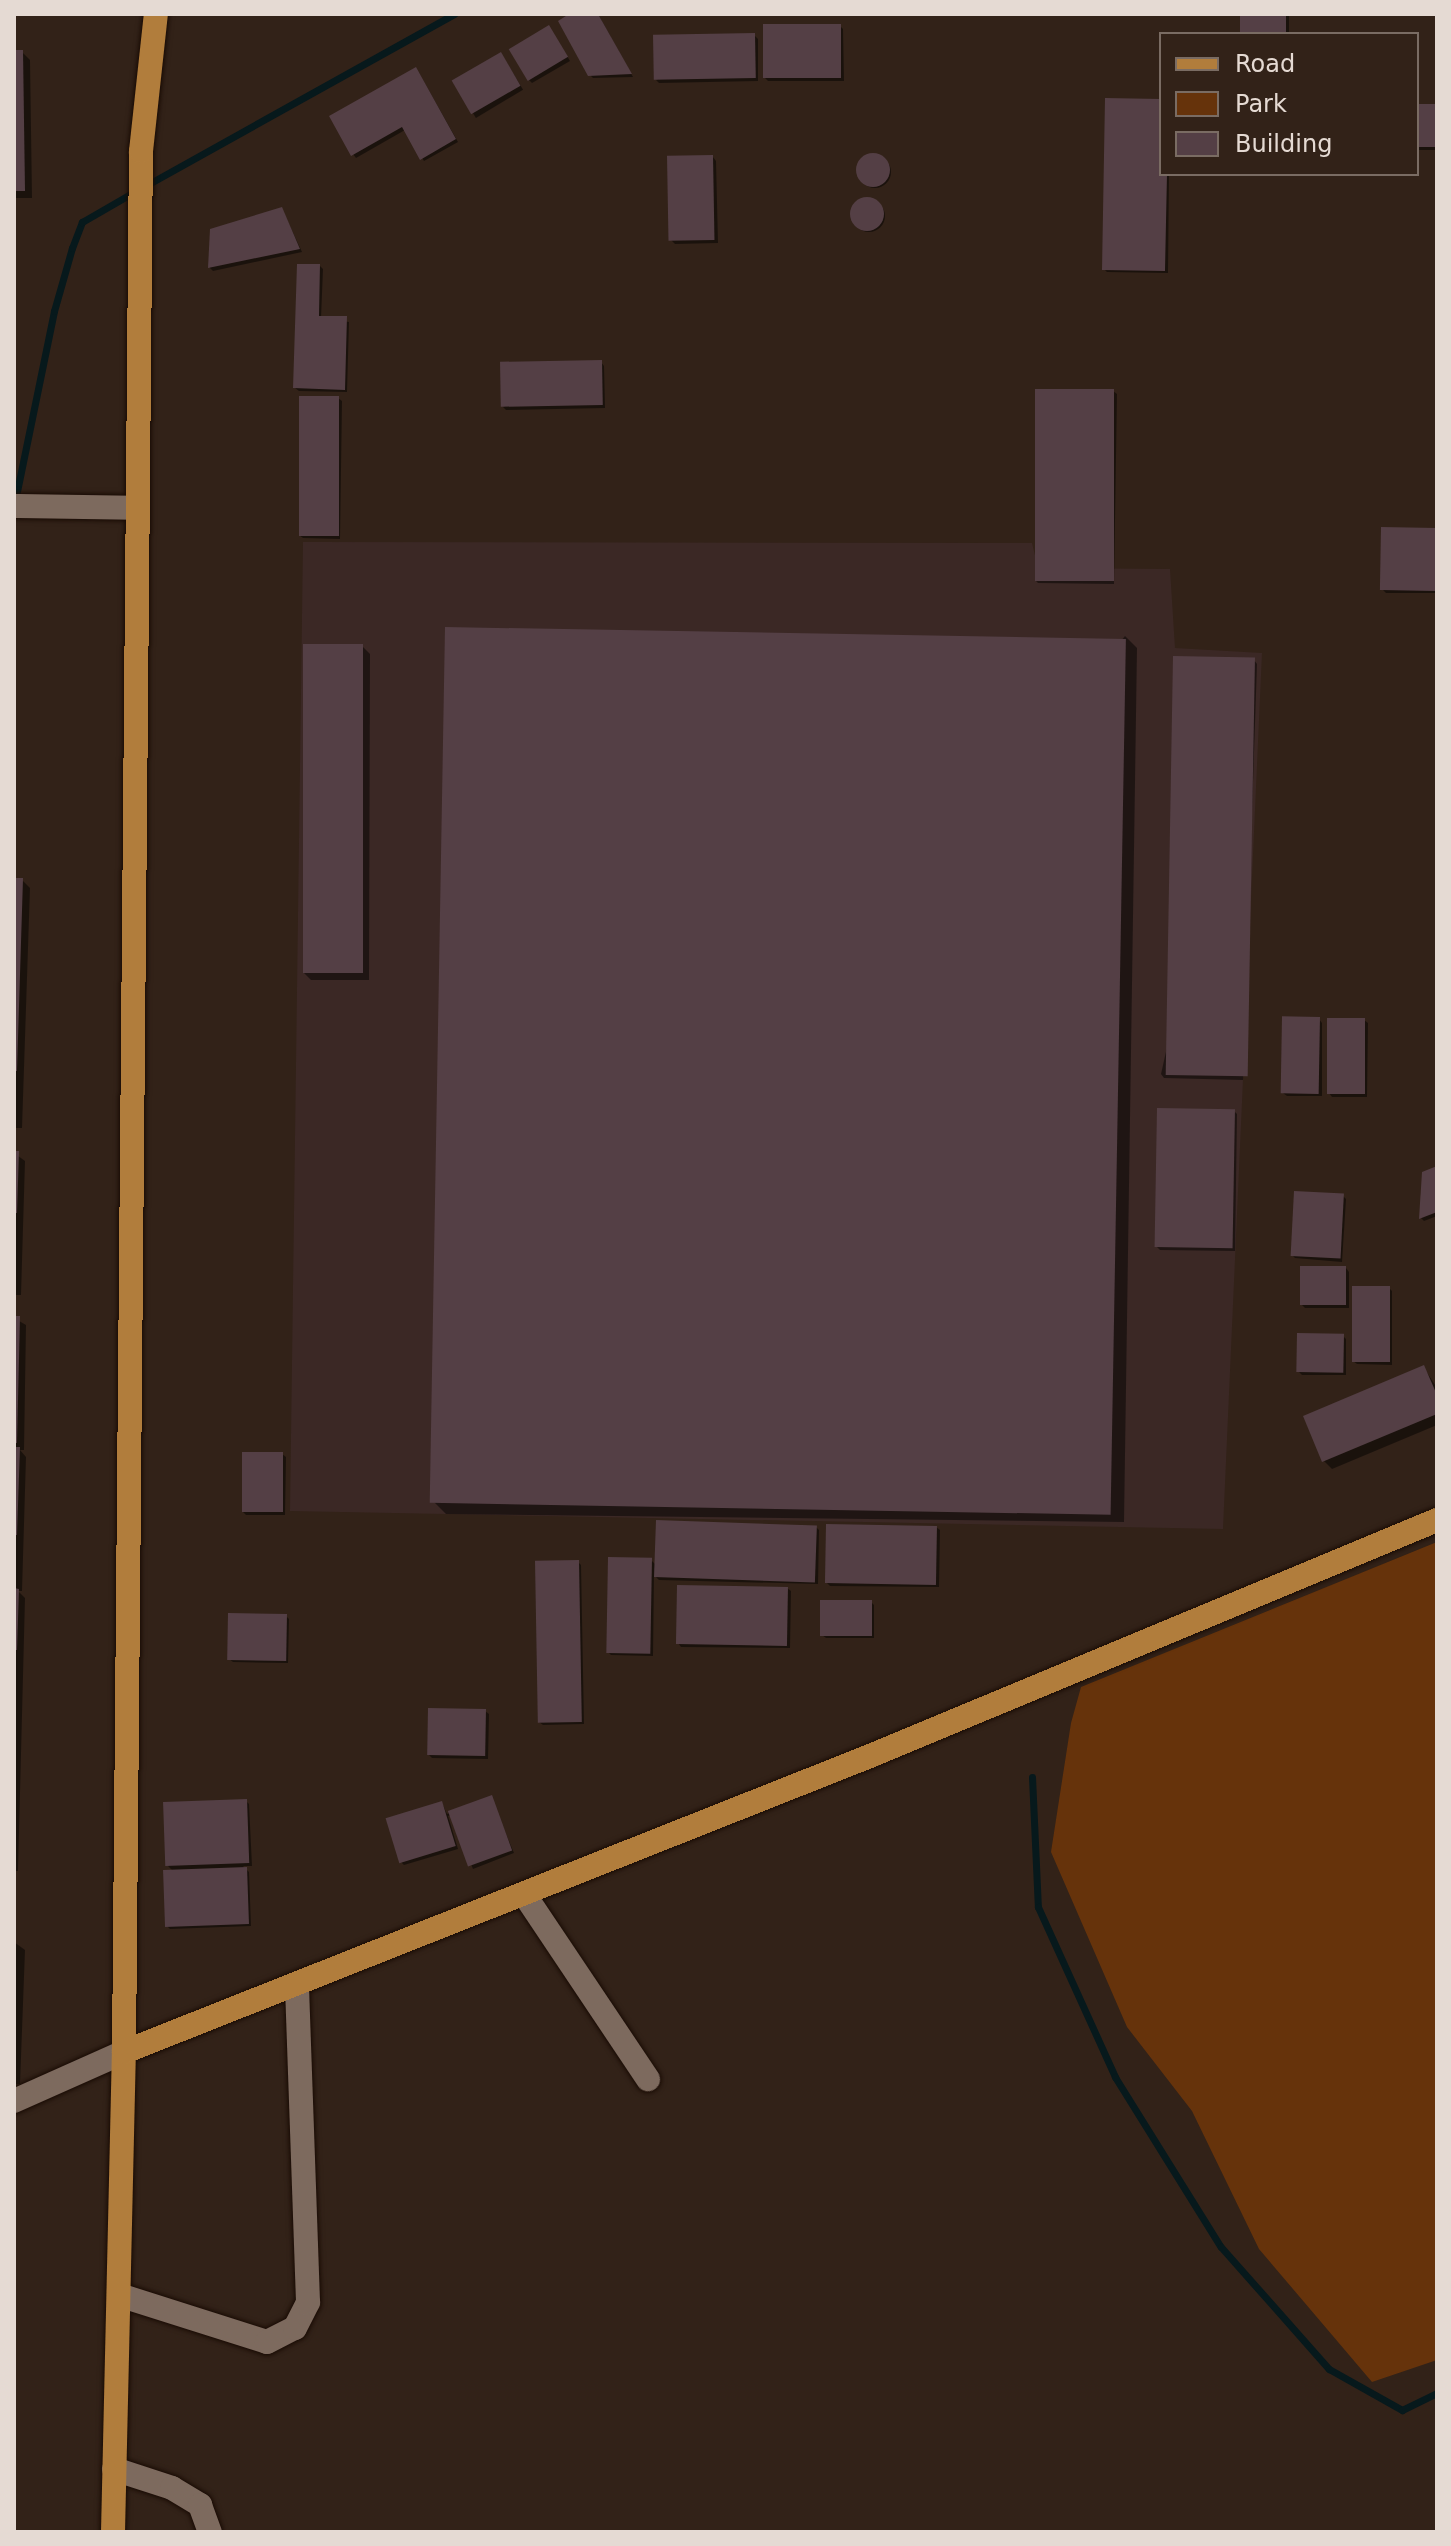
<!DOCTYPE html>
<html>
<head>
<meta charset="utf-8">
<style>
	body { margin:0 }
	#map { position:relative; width:1451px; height:2546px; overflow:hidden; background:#322218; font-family:"DejaVu Sans",sans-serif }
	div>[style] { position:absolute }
	.industrial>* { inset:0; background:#3b2825 }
	.green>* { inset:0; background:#66330b }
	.shadow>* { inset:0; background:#0007; transform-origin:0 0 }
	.round { border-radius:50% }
	.stream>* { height:7px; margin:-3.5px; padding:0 3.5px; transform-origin:3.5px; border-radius:3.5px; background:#07191c }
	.building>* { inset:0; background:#543f45; transform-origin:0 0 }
	.roads { filter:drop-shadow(0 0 2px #190b04) drop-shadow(0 0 2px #190b04) }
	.minor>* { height:24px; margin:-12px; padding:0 12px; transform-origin:12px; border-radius:12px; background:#7d6a5e }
	.major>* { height:24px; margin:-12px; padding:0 12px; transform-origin:12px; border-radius:12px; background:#b17d3c }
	span { translate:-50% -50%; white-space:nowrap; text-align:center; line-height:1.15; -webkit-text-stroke:8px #322218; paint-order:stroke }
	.frame { position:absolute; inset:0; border:16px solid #e5dad3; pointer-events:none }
	.legend { position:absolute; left:1159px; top:32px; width:260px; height:144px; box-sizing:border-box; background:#322218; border:2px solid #7a6c63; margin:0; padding:10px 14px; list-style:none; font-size:24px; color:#e5dad3 }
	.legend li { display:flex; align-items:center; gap:16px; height:40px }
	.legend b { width:40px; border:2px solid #7a6c63 }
</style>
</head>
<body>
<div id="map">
	<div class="industrial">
		<div style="clip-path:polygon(303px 542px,1032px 543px,1038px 568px,1170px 569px,1175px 648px,1262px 653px,1223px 1529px,290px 1511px)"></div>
	</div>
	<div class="green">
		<div style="clip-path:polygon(1437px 1542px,1437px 2360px,1372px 2382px,1259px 2249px,1192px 2111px,1127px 2027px,1051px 1852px,1071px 1723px,1081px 1687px)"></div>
	</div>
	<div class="shadow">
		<div style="clip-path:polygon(573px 14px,598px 14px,633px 77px,593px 78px,589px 74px)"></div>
		<div style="left:1242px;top:14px;width:47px;height:20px"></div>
		<div style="clip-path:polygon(840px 26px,843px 29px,844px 81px,768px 81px,765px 78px)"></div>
		<div style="clip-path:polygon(552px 31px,570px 61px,532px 83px,529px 80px)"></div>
		<div style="clip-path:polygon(754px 35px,758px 39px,758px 81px,659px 83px,656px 80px)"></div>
		<div style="clip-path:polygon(14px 52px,22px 52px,30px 60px,32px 198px,14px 198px)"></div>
		<div style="left:504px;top:58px;width:37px;height:55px;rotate:59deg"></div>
		<div style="clip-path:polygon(419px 73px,458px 142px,424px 161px,405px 130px,356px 158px,353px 154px)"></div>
		<div style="clip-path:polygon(1161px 101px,1161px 174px,1169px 174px,1168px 273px,1107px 272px,1104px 269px)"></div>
		<div style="left:1417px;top:106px;width:20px;height:44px"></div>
		<div class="round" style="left:859px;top:156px;width:32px;height:32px"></div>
		<div style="clip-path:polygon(713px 157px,716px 161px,718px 243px,675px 244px,671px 240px)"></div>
		<div class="round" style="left:853px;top:200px;width:32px;height:32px"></div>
		<div style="clip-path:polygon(282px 209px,302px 252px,213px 271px,210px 268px,212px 230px)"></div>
		<div style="clip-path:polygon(320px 266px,323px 269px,321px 318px,349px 322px,347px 392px,299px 391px,295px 388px)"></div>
		<div style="clip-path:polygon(601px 362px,604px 366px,605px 408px,506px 410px,503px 407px)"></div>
		<div style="clip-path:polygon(1113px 391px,1117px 394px,1114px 584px,1038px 583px,1035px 580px)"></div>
		<div style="clip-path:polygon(338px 398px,342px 401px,340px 539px,303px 538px,299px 535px)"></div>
		<div style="clip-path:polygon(1437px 530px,1437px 593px,1386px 593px,1382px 589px)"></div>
		<div style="clip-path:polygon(1125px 636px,1137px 648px,1124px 1522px,446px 1514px,434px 1502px)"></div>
		<div style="clip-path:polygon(362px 646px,370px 654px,369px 980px,311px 980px,303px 972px)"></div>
		<div style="clip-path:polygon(1254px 660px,1257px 664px,1243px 1080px,1164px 1078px,1161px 1074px)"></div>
		<div style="clip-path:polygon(14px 880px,22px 880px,30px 888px,22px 1128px,14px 1128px)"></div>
		<div style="clip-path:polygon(1319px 1019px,1322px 1023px,1322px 1096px,1287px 1096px,1283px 1093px)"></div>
		<div style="clip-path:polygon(1364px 1020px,1368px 1023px,1367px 1097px,1332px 1097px,1329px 1093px)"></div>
		<div style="clip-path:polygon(1234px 1111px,1237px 1114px,1235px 1251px,1160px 1250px,1157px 1247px)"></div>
		<div style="clip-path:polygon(14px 1153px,25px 1161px,21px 1295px,14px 1295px)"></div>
		<div style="clip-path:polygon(1437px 1169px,1437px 1216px,1424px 1221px,1421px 1218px)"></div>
		<div style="clip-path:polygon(1343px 1196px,1346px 1199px,1342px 1262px,1295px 1258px,1292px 1255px)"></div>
		<div style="clip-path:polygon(1346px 1268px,1349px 1272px,1349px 1308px,1305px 1308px,1301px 1304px)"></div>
		<div style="clip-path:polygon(1389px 1288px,1392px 1291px,1392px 1365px,1357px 1364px,1353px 1361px)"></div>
		<div style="clip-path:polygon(14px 1318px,26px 1325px,24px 1450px,20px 1450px,26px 1457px,22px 1591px,18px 1591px,25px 1598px,18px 1871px,14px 1871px)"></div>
		<div style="clip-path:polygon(1343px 1336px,1346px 1339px,1346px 1375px,1302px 1375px,1299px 1372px)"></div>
		<div style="clip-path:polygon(1424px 1368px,1437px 1388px,1437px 1425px,1332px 1469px,1324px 1461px)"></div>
		<div style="clip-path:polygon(282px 1454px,286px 1457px,285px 1515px,246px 1515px,243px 1512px)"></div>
		<div style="clip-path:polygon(816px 1527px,819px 1530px,818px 1584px,659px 1580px,654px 1575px,653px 1656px,611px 1655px,608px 1652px,651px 1560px,656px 1565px)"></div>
		<div style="clip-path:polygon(936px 1527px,940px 1530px,939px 1587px,830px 1586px,827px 1583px)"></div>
		<div style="clip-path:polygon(578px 1562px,581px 1565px,584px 1724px,543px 1725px,539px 1722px)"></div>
		<div style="clip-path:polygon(787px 1588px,791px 1591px,790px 1648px,681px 1647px,678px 1643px)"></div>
		<div style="clip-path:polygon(871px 1602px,874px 1605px,874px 1638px,826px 1638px,822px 1635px)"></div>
		<div style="clip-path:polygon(286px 1616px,289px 1619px,288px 1663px,233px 1662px,229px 1659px)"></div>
		<div style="clip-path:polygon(485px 1711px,489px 1714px,488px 1759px,432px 1758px,429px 1755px)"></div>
		<div style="clip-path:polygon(491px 1798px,514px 1853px,473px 1869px,451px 1815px,448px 1816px,458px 1849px,404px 1865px,401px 1862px,442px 1803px,447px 1814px)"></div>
		<div style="clip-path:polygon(246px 1801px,249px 1804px,252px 1866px,243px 1866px,249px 1872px,251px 1926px,170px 1929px,167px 1926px,173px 1871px,168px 1866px)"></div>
		<div style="clip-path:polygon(14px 1942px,25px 1950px,20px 2084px,14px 2084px)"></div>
	</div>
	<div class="stream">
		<div style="left:145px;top:186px;width:354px;rotate:-29.1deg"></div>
		<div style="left:15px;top:501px;width:194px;rotate:-78.4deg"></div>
		<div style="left:54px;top:311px;width:66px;rotate:-74.1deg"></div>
		<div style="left:72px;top:248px;width:28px;rotate:-69deg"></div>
		<div style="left:82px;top:222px;width:60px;rotate:-30deg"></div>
		<div style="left:1032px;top:1777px;width:130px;rotate:87.4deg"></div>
		<div style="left:1038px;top:1907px;width:187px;rotate:65.6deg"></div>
		<div style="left:1115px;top:2077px;width:200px;rotate:58.1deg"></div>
		<div style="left:1221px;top:2247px;width:163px;rotate:48.5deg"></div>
		<div style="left:1329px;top:2369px;width:84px;rotate:29.3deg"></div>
		<div style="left:1402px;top:2410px;width:39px;rotate:-26deg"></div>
	</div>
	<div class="building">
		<div style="clip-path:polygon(569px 14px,598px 14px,632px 74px,588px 76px,558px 21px)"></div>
		<div style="left:1240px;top:14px;width:46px;height:20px"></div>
		<div style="left:841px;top:24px;width:54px;height:78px;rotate:90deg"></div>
		<div style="left:549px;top:25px;width:37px;height:47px;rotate:59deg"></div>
		<div style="left:755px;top:33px;width:45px;height:102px;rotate:89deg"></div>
		<div style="clip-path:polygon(14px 50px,23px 50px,25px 191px,14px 191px)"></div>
		<div style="left:501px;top:52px;width:39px;height:57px;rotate:60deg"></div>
		<div style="clip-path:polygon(416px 67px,456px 139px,420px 160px,402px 127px,351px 156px,329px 116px)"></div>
		<div style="clip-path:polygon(1105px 98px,1161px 99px,1161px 174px,1167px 174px,1165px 271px,1102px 270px)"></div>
		<div style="left:1417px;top:104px;width:20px;height:43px"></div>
		<div class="round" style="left:856px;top:153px;width:34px;height:34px"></div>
		<div style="left:713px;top:155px;width:85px;height:46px;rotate:89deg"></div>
		<div class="round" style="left:850px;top:197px;width:34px;height:34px"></div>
		<div style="clip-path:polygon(282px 207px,300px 249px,208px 268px,210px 229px)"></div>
		<div style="clip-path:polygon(297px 264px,320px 264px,319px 316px,347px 316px,345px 390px,293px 388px)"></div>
		<div style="left:602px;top:360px;width:45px;height:102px;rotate:89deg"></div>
		<div style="left:1035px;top:389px;width:79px;height:192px"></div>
		<div style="left:299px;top:396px;width:40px;height:140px"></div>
		<div style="left:1381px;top:527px;width:56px;height:63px;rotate:1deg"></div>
		<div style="left:445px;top:627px;width:681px;height:876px;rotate:1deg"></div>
		<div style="left:303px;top:644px;width:60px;height:329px"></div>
		<div style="left:1173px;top:656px;width:82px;height:419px;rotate:1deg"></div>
		<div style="clip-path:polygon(14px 878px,23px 878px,17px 1071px,14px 1071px)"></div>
		<div style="left:1320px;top:1017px;width:77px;height:38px;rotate:91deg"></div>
		<div style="left:1327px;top:1018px;width:38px;height:76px"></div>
		<div style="left:1157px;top:1108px;width:78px;height:139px;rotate:1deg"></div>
		<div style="clip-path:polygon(14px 1151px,19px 1151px,17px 1213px,14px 1213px)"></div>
		<div style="clip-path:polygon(1437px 1166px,1437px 1212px,1419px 1219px,1422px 1172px)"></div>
		<div style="left:1294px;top:1191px;width:50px;height:65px;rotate:3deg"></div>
		<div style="left:1300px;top:1266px;width:46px;height:39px"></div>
		<div style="left:1352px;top:1286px;width:38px;height:76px"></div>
		<div style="clip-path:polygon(14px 1316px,20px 1316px,17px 1443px,14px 1443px)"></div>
		<div style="left:1297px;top:1333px;width:47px;height:39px;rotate:1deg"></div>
		<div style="clip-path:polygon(1424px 1365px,1437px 1395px,1437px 1414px,1322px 1462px,1303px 1416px)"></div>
		<div style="clip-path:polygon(14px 1447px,20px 1447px,17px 1535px,14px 1535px)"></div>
		<div style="left:242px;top:1452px;width:41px;height:60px"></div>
		<div style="left:656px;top:1520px;width:161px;height:57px;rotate:2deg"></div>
		<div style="left:826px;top:1524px;width:111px;height:59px;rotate:1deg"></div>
		<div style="left:608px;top:1557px;width:44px;height:96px;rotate:1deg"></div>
		<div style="left:579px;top:1560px;width:162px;height:44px;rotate:89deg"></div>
		<div style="left:677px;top:1585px;width:111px;height:59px;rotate:1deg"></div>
		<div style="clip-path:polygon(14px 1588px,19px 1589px,17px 1650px,14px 1650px)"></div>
		<div style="left:820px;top:1600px;width:52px;height:36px"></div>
		<div style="left:228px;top:1613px;width:59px;height:47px;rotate:1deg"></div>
		<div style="left:428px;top:1708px;width:58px;height:47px;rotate:1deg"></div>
		<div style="left:492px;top:1795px;width:59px;height:47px;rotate:70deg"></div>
		<div style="left:247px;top:1799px;width:64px;height:84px;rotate:88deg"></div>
		<div style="left:442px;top:1801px;width:47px;height:59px;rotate:73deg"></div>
		<div style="left:247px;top:1867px;width:57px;height:84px;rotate:88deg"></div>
	</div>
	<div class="roads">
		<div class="minor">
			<div style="left:14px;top:506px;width:123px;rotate:0.9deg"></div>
			<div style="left:524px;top:1894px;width:223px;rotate:56.2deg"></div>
			<div style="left:14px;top:2101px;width:120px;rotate:-24deg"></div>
			<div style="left:119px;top:2295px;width:155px;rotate:17.6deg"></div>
			<div style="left:267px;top:2342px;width:31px;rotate:-27deg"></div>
			<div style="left:295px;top:2328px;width:29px;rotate:-63deg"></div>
			<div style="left:308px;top:2302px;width:318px;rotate:-92deg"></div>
			<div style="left:114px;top:2469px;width:61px;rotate:18.1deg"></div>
			<div style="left:172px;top:2488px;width:33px;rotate:31deg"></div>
			<div style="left:200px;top:2505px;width:29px;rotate:70deg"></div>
		</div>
		<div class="major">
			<div style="left:124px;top:2052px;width:803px;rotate:-21.64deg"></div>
			<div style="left:870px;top:1756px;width:614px;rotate:-22.6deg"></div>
			<div style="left:113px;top:2532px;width:480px;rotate:-88.7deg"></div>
			<div style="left:124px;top:2052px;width:1901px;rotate:-89.49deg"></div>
			<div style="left:141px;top:151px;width:138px;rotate:-83.8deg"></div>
		</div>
	</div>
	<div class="frame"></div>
	<ul class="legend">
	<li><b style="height:10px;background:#b17d3c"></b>Road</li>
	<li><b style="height:22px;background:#66330b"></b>Park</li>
	<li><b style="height:22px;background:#543f45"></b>Building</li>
	</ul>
</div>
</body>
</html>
